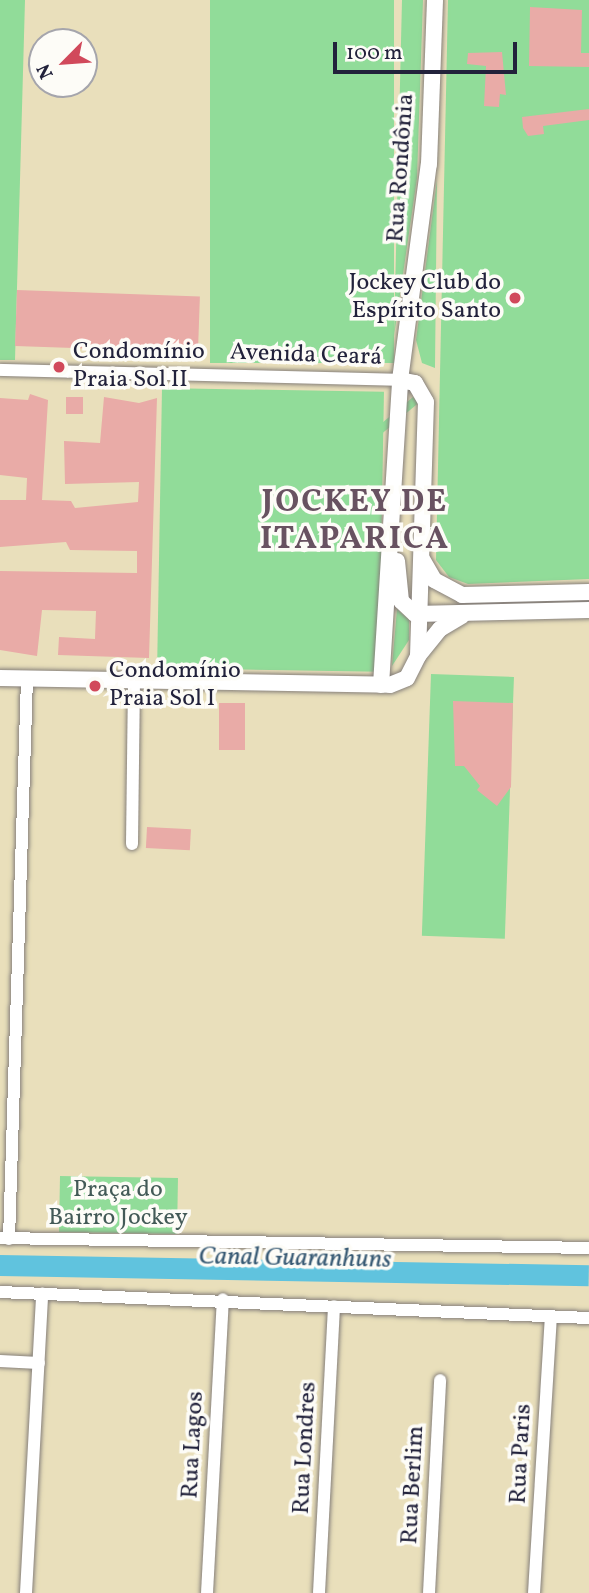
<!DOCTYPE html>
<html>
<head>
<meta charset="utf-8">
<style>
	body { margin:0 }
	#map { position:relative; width:589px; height:1593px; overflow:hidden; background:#e9dfbb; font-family:Vollkorn,serif }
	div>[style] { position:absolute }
	.green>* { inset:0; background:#91dc99; transform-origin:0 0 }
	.water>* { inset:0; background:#60c3de; transform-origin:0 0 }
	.building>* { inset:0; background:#e9aba7; transform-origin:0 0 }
	.roads { filter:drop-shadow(0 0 2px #86807b) drop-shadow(0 0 2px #86807b) }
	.minor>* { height:12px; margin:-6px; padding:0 6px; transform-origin:6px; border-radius:6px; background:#fff }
	.tertiary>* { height:16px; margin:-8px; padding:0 8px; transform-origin:8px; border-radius:8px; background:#fff }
	.dots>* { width:19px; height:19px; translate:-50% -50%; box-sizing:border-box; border:4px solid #fdfcf7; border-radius:50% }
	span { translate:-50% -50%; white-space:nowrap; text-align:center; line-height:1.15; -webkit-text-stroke:7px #fdfcf7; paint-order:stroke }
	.street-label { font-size:24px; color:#22223b }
	.poi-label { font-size:24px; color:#22223b }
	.right { translate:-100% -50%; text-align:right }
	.left { translate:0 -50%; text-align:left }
	.park-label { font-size:24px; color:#435a57 }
	.water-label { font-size:26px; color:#385a74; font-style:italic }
	.district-label { font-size:32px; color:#685261; font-weight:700; letter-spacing:2px }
	.north { position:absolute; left:28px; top:28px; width:70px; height:70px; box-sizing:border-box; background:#fdfcf7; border:2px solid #a5a5ac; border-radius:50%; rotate:245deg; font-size:19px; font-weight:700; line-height:28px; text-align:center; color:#22223b }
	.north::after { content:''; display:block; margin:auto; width:24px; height:32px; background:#d1495b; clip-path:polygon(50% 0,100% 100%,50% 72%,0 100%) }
	.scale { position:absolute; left:333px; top:42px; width:184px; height:32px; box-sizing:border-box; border:4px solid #22223b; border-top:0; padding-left:9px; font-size:21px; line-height:24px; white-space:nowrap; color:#22223b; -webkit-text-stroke:5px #fdfcf7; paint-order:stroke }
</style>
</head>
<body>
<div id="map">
	<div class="green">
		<div style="clip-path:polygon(0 0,25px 0,15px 360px,0 360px)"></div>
		<div style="left:210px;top:0;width:184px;height:363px"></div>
		<div style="clip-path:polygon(402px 0,423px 0,417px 178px,394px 336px)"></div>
		<div style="clip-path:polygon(448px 0,589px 0,589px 579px,468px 584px,449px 577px,436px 560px)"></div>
		<div style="clip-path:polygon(437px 180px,435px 367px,435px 368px,422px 363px,416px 340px)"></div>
		<div style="left:162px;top:388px;width:222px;height:280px;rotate:1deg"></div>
		<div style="left:413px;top:397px;width:8px;height:197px;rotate:50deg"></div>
		<div style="clip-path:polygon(397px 609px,409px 620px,409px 640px,392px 666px)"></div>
		<div style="left:431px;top:674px;width:83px;height:262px;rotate:2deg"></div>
		<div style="left:60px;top:1176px;width:118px;height:56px;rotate:1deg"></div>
	</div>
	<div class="water">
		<div style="left:0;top:1255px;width:589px;height:21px;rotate:1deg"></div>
	</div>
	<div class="building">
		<div style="clip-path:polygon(530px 7px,582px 10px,581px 53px,589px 53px,589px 67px,529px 66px)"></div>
		<div style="clip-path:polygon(502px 52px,506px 95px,500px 94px,499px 107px,484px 106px,486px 66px,467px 64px,468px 53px)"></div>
		<div style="clip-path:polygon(589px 109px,589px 120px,543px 126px,544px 134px,528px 136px,523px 128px,522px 117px)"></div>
		<div style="left:17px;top:290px;width:183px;height:56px;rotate:2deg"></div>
		<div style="clip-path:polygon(30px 394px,48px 400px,42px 500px,71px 501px,75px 508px,138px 502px,139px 482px,65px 484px,64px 441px,100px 443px,104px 397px,139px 403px,157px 398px,149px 658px,58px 655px,59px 637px,95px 639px,96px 611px,42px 610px,37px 656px,0 650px,0 571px,137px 573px,137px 551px,70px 550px,66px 542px,0 547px,0 500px,26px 500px,27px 478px,0 475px,0 398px,28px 400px)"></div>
		<div style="left:66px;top:397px;width:17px;height:17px"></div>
		<div style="clip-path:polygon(453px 701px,513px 703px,511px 787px,497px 806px,477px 790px,480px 786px,464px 766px,455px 766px)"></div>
		<div style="left:219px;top:703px;width:26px;height:47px"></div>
		<div style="left:147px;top:827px;width:44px;height:21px;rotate:3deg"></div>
	</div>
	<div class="roads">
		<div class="minor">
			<div style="left:0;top:370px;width:400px;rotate:1.4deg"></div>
			<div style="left:132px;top:844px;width:164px;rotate:-89.3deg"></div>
			<div style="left:0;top:1238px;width:589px;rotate:0.97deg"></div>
			<div style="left:9px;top:1239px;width:561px;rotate:-88.16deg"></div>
			<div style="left:0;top:1292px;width:590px;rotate:2.53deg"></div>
			<div style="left:0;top:1361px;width:39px;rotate:3deg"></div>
			<div style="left:26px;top:1593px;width:300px;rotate:-86.9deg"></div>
			<div style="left:207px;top:1593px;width:294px;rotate:-86.9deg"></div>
			<div style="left:319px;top:1593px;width:287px;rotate:-87deg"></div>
			<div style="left:429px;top:1593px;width:213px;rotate:-87deg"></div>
			<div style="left:534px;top:1593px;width:277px;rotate:-86.5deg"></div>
		</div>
		<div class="tertiary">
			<div style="left:422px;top:559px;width:24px;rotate:60deg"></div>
			<div style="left:434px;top:580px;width:32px;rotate:28deg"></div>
			<div style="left:462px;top:595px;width:127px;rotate:-1.4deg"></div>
			<div style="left:397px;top:561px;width:40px;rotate:84.3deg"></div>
			<div style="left:401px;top:601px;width:19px;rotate:43deg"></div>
			<div style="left:415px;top:614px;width:174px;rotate:-1.3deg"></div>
			<div style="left:418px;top:656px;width:35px;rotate:-51deg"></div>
			<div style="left:440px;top:629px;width:26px;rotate:-31deg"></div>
			<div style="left:0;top:678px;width:390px;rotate:1deg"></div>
			<div style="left:390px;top:685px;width:18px;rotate:-22deg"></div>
			<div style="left:407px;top:678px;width:25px;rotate:-63deg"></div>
			<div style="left:418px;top:656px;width:254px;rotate:-88.2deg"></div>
			<div style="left:426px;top:402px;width:22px;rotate:-120deg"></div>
			<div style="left:415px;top:383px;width:15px;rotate:-169deg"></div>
			<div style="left:381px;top:685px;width:306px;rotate:-86.4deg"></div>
			<div style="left:400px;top:380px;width:218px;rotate:-82.4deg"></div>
			<div style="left:429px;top:164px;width:164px;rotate:-87.9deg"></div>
		</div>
	</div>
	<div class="dots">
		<div style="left:515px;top:298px;background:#d1495b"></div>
		<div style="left:59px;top:367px;background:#d1495b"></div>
		<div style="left:95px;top:686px;background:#d1495b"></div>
	</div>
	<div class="street-label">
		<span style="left:402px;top:168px;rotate:-86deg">Rua Rondônia</span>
		<span style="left:306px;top:356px;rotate:2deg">Avenida Ceará</span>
		<span style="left:194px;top:1445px;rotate:-87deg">Rua Lagos</span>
		<span style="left:306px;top:1448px;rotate:-87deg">Rua Londres</span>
		<span style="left:522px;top:1454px;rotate:-87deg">Rua Paris</span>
		<span style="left:414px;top:1485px;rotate:-87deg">Rua Berlim</span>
	</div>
	<div class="poi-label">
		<span class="right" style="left:501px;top:298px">Jockey Club do<br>Espírito Santo</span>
		<span class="left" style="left:73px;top:367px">Condomínio<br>Praia Sol II</span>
		<span class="left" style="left:109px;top:686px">Condomínio<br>Praia Sol I</span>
	</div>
	<div class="park-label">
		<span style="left:118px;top:1205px">Praça do<br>Bairro Jockey</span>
	</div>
	<div class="water-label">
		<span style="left:295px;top:1259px;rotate:1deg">Canal Guaranhuns</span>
	</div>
	<div class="district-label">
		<span style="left:355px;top:522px">JOCKEY DE<br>ITAPARICA</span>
	</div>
	<div class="north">N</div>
	<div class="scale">100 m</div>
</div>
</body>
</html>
